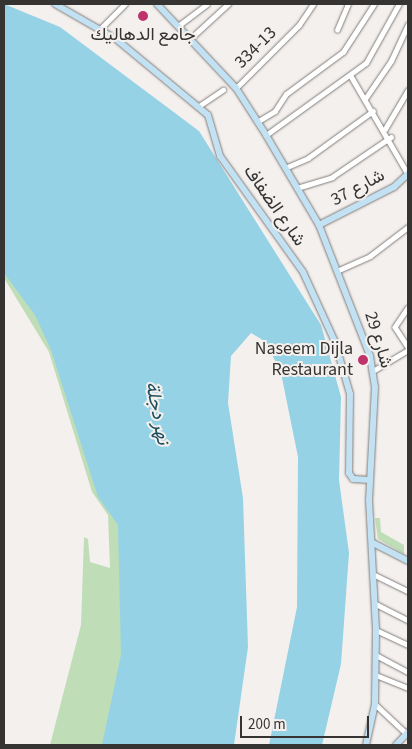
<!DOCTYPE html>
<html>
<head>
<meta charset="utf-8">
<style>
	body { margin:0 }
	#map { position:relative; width:412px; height:749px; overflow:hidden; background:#f4f0ed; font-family:"Source Sans 3",Vazirmatn,sans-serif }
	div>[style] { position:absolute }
	.green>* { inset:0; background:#bfddb7 }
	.water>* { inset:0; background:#95d2e5 }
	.roads { filter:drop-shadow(0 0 1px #817d7a) drop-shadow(0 0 1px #817d7a) }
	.street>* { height:4.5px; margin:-2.25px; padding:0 2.25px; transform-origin:2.25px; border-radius:2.25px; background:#fff }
	.secondary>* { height:6px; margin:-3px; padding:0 3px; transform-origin:3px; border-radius:3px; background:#c2e2f4 }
	.dots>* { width:14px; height:14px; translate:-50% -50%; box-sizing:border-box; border:2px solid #f4f0ed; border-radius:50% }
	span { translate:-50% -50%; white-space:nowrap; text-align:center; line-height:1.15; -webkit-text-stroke:4px #f4f0ed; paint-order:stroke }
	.poi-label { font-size:18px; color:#353432 }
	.right { translate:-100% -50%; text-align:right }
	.street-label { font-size:18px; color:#353432 }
	.water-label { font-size:19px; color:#1c4f5d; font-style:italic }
	.frame { position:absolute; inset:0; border:5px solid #353432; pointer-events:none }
	.scale { position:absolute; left:240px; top:716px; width:129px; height:22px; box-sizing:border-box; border:2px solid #353432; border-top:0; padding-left:6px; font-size:15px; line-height:18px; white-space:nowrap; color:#353432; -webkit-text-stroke:4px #f4f0ed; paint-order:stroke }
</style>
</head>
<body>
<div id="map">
	<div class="green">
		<div style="clip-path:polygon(4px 254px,47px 336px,118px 509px,127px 656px,107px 745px,50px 745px,81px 625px,84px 537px,88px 539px,90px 562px,110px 568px,108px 515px,92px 492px,49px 352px,4px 278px)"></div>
		<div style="clip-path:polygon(375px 518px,380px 518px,381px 532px,404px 545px,404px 554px,378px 539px)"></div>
	</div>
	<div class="water">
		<div style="clip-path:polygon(4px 4px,60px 27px,199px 131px,321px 325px,341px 397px,339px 480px,349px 553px,341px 664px,322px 745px,269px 745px,297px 607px,298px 457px,281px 373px,266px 342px,251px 333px,231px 356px,228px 403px,243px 498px,248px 647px,234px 745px,102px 745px,121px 655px,118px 525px,98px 497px,51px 350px,35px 315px,4px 273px)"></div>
	</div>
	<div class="roads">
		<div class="street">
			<div style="left:178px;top:26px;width:36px;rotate:-37deg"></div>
			<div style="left:101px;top:28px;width:34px;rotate:-45deg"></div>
			<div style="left:337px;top:30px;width:28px;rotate:-67deg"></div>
			<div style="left:190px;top:39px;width:52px;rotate:-42.6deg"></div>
			<div style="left:351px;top:76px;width:113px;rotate:59.8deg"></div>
			<div style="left:236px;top:88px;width:89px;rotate:-45deg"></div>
			<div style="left:299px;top:25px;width:25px;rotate:-56deg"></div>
			<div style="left:365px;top:99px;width:46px;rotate:-55.6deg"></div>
			<div style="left:391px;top:61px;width:40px;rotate:-65deg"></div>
			<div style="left:199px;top:106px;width:29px;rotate:-34deg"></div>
			<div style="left:257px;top:122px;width:21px;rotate:-31deg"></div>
			<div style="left:275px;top:111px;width:20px;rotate:-57deg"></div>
			<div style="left:286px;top:94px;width:71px;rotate:-36.4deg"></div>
			<div style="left:343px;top:52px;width:57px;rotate:-57.1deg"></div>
			<div style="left:385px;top:129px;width:45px;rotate:-59.5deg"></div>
			<div style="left:266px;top:135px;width:123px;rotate:-35.8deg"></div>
			<div style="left:366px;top:63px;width:68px;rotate:-60.8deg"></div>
			<div style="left:285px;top:168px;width:25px;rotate:-23deg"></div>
			<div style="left:308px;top:158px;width:80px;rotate:-35.9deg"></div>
			<div style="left:297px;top:188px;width:37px;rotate:-17deg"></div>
			<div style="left:332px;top:177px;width:71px;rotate:-34.1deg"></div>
			<div style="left:339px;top:270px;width:34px;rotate:-24deg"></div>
			<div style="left:370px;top:256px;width:48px;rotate:-37.3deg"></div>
			<div style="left:408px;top:308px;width:23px;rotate:124deg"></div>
			<div style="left:395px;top:327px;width:24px;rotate:57deg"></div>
			<div style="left:373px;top:371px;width:41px;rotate:-31deg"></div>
			<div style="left:375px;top:575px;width:37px;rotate:26deg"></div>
			<div style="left:376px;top:604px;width:36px;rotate:27deg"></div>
			<div style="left:376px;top:630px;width:35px;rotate:25deg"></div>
			<div style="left:376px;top:655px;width:36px;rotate:28deg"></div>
			<div style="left:376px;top:675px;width:35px;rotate:22deg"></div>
			<div style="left:375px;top:704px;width:44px;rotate:43.2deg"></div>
		</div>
		<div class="secondary">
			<div style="left:55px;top:4px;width:70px;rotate:29.8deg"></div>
			<div style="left:116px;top:39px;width:119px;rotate:39.6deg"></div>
			<div style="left:208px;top:115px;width:43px;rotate:73.7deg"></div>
			<div style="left:220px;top:156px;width:143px;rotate:54.4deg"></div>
			<div style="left:303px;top:272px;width:77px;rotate:65.4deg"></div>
			<div style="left:335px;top:342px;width:54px;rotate:73.9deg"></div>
			<div style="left:350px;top:394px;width:79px;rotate:90.7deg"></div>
			<div style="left:349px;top:473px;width:7px;rotate:56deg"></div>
			<div style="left:353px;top:479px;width:17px;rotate:3deg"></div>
			<div style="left:157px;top:4px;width:115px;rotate:46.8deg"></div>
			<div style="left:236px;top:88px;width:56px;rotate:57.4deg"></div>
			<div style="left:266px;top:135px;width:104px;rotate:59.5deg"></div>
			<div style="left:319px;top:225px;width:141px;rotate:68.7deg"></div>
			<div style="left:370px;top:356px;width:31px;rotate:81deg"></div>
			<div style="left:375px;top:387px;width:113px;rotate:93deg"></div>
			<div style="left:369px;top:500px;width:130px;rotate:86.9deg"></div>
			<div style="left:376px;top:630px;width:74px;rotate:90.8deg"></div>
			<div style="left:375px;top:704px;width:42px;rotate:102.4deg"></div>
			<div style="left:319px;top:225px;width:84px;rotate:-26.9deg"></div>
			<div style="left:394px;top:187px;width:19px;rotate:-43deg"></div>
			<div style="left:373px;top:543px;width:39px;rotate:27deg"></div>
			<div style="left:396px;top:745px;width:18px;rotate:-47deg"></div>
		</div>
	</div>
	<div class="dots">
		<div style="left:143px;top:16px;background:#be336a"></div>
		<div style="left:363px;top:360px;background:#be336a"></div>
	</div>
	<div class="poi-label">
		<span style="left:143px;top:35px">جامع الدهاليك</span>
		<span class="right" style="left:353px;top:360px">Naseem Dijla<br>Restaurant</span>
	</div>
	<div class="street-label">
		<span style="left:256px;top:48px;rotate:-45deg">334-13</span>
		<span style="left:358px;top:188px;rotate:-28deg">شارع 37</span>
		<span style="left:274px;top:206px;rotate:55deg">شارع الضفاف</span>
		<span style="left:378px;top:340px;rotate:73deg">شارع 29</span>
	</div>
	<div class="water-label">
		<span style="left:157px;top:413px;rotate:79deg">نهر دجلة</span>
	</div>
	<div class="frame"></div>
	<div class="scale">200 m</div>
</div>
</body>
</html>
